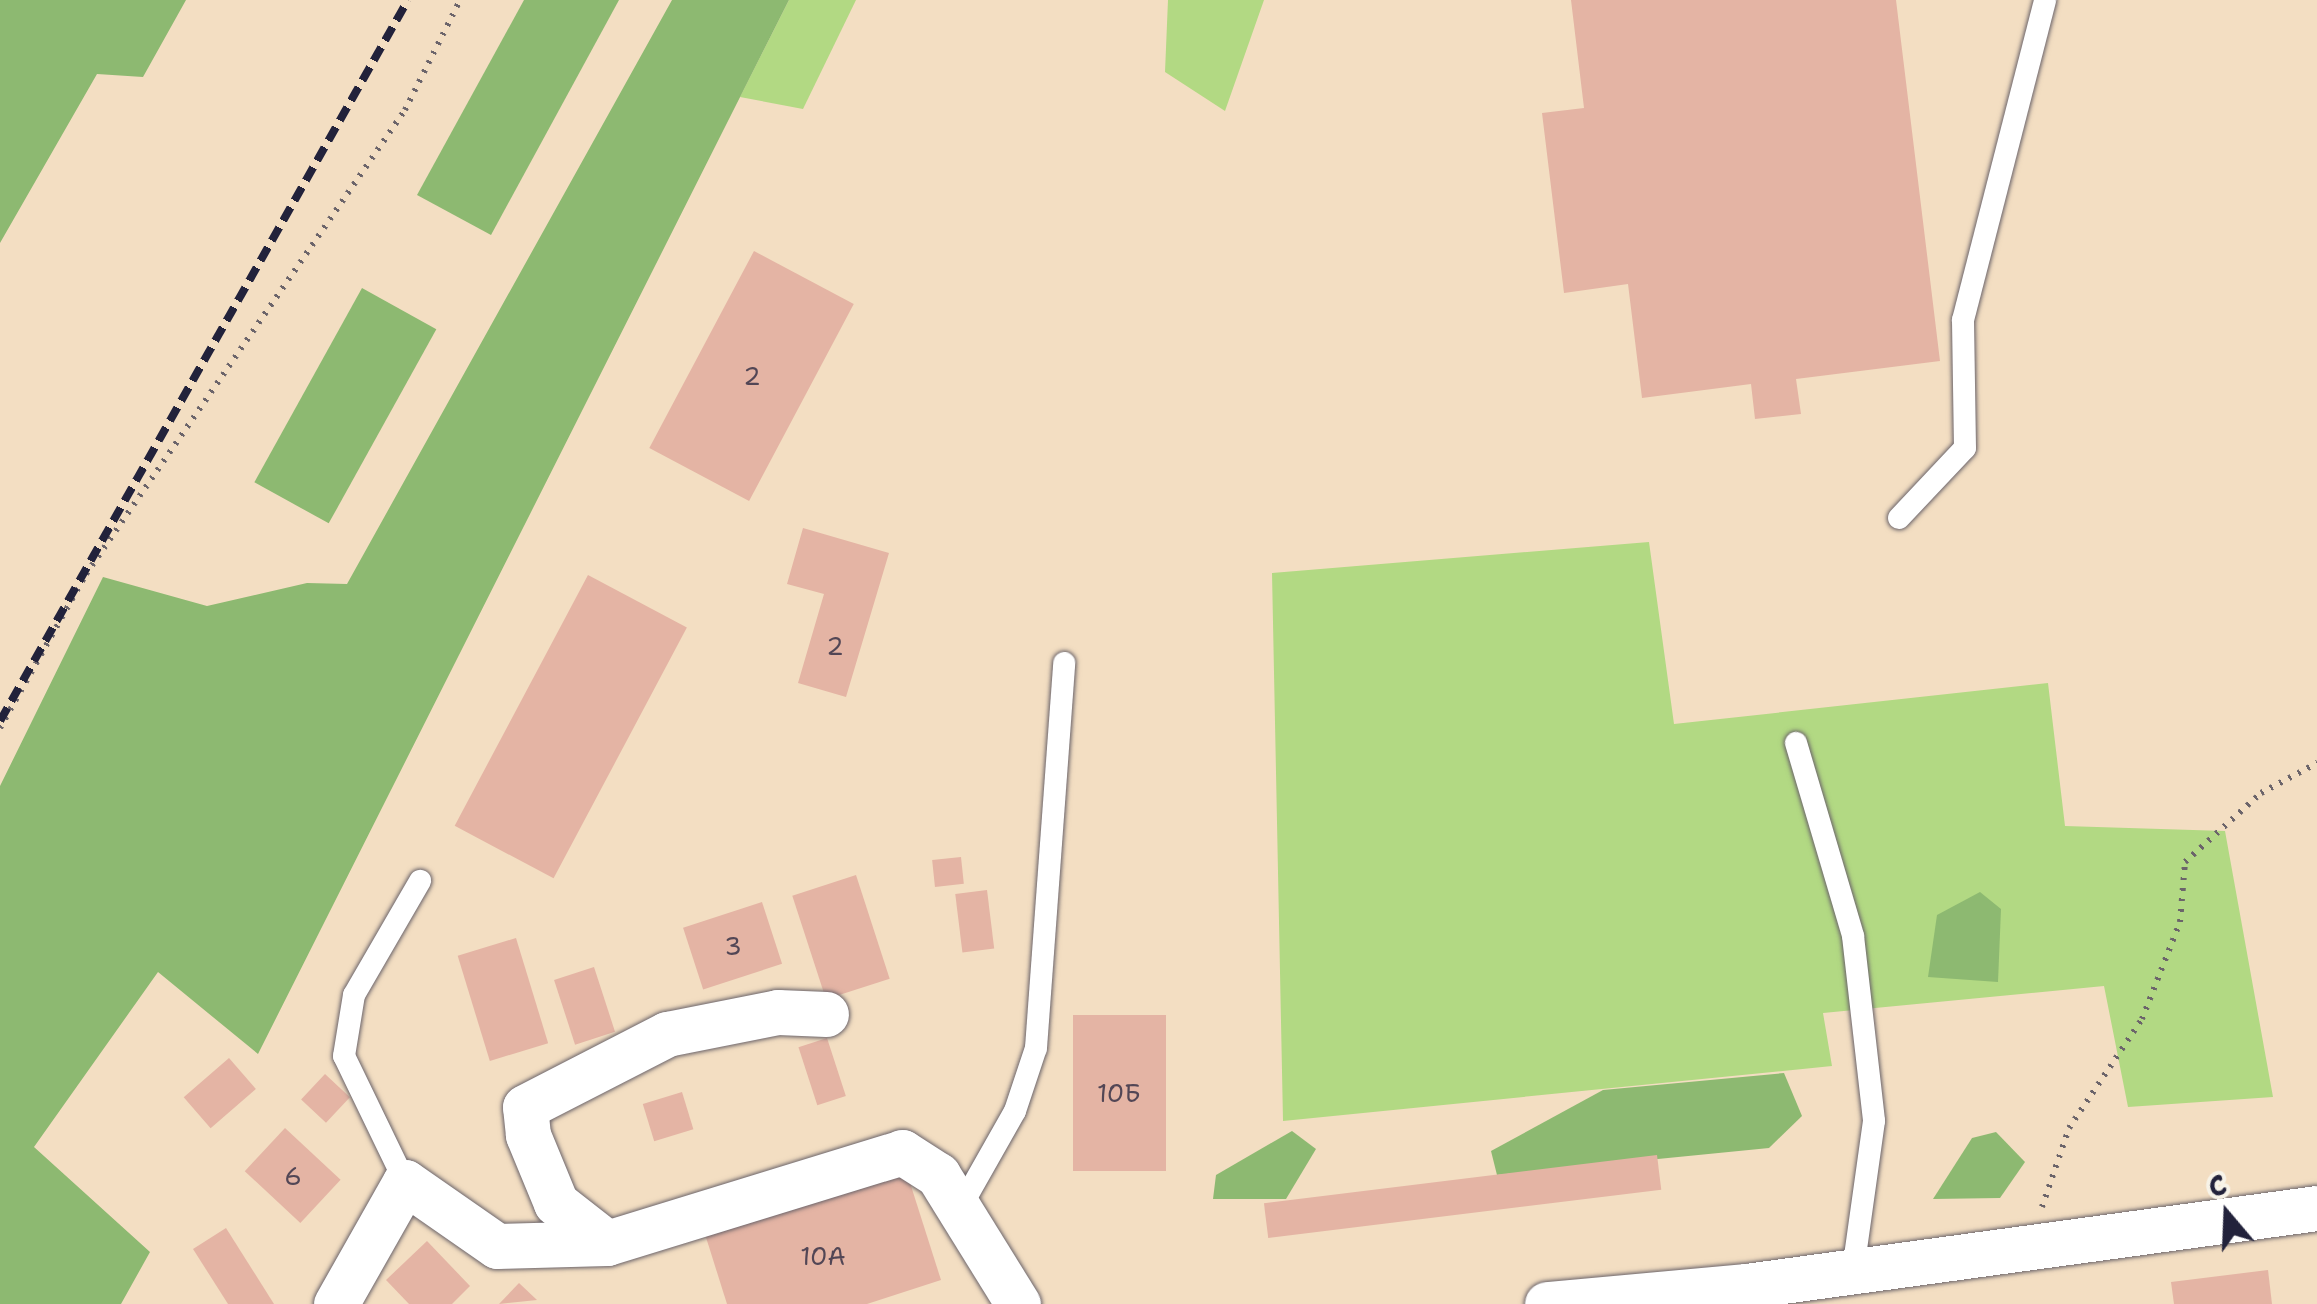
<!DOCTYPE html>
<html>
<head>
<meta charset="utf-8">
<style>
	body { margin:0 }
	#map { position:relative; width:2317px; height:1304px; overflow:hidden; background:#f3dec2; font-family:"Shantell Sans",sans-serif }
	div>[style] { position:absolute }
	.green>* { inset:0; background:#b2d983 }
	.forest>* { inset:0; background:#8db971; transform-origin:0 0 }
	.building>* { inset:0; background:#e4b4a4; transform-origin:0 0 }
	.path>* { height:6px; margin-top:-3px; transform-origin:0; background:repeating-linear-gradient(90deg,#6b646a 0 2.5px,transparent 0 10.5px) }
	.roads { filter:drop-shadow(0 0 2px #6b646a) drop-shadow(0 0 2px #6b646a) }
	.service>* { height:22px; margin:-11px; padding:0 11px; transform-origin:11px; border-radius:11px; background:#fff }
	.minor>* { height:45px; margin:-22.5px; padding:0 22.5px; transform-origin:22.5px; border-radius:22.5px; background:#fff }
	.rail>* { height:8px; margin-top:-4px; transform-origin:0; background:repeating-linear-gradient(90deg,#22223b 0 15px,transparent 0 23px) }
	span { translate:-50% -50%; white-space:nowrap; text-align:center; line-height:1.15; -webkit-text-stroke:8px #f7f3e8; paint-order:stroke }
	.number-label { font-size:25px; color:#524655 }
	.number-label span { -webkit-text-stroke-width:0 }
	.north { position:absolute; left:2177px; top:1164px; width:100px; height:100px; -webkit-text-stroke:8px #f7f3e8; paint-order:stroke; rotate:341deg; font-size:28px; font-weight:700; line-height:40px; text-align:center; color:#22223b }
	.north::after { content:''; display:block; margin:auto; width:35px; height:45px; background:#22223b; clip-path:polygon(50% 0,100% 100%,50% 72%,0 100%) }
</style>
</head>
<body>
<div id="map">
	<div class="green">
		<div style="clip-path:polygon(789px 0,856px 0,803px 109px,740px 97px)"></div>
		<div style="clip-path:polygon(1168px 0,1264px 0,1225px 111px,1165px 72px)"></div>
		<div style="clip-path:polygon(1649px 542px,1674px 724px,2048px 683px,2065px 826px,2225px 831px,2273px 1097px,2128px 1107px,2104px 986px,1823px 1013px,1832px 1066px,1283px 1121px,1272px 573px)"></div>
	</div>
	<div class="forest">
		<div style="clip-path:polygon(0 0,186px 0,143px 77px,97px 74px,0 243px)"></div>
		<div style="clip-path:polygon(524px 0,619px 0,491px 235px,417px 195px)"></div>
		<div style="clip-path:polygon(672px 0,789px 0,258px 1054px,158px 972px,34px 1147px,150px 1252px,121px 1304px,0 1304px,0 786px,103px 577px,207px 606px,307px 583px,347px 584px)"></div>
		<div style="left:362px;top:288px;width:85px;height:222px;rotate:29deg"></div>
		<div style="clip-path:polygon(1980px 892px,2001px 909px,1998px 982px,1928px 977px,1937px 915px)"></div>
		<div style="clip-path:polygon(1784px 1073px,1802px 1116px,1769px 1148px,1497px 1175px,1491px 1151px,1603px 1090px)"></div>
		<div style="clip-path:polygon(1292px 1131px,1316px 1149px,1286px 1199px,1213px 1199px,1216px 1175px)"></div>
		<div style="clip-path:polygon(1996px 1132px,2025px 1162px,2000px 1198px,1933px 1199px,1972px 1138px)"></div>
	</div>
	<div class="building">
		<div style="clip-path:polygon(1571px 0,1896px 0,1940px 361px,1796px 379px,1801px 414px,1755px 419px,1751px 384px,1642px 398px,1628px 284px,1564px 293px,1542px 113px,1584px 108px)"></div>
		<div style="left:754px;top:251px;width:113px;height:223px;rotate:28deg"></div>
		<div style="clip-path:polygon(803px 528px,889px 553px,846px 697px,798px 683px,824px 594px,787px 584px)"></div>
		<div style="left:588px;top:575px;width:112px;height:284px;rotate:28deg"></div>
		<div style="left:961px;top:857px;width:27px;height:29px;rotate:84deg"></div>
		<div style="left:856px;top:875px;width:109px;height:67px;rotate:72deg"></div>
		<div style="left:987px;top:890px;width:59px;height:32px;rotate:83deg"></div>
		<div style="left:762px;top:902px;width:65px;height:83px;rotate:72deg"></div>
		<div style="left:516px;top:938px;width:110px;height:61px;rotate:73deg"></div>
		<div style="left:594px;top:967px;width:68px;height:42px;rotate:72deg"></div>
		<div style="left:1166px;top:1015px;width:156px;height:93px;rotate:90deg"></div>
		<div style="left:827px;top:1038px;width:61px;height:30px;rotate:72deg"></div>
		<div style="left:229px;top:1058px;width:41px;height:60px;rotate:49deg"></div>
		<div style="left:325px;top:1074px;width:34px;height:35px;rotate:43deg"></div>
		<div style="left:682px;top:1092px;width:39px;height:41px;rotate:73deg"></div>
		<div style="left:285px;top:1128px;width:76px;height:59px;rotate:43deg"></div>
		<div style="left:1657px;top:1155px;width:35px;height:396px;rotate:83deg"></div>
		<div style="clip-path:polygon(905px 1167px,941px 1280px,867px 1304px,727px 1304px,704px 1231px)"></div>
		<div style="clip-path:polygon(226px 1228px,274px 1304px,228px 1304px,193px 1249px)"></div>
		<div style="clip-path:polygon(427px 1241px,470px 1286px,452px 1304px,409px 1304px,386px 1280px)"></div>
		<div style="clip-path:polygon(2268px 1270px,2272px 1304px,2174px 1304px,2171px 1282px)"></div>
		<div style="clip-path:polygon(519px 1283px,537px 1300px,499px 1304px)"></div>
	</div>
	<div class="path">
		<div style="left:0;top:728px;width:176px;rotate:-60.8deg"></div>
		<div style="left:86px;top:574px;width:563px;rotate:-55.49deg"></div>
		<div style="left:405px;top:110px;width:123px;rotate:-63.4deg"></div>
		<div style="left:2042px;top:1207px;width:83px;rotate:-71.1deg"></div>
		<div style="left:2069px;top:1128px;width:131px;rotate:-56.2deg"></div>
		<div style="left:2142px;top:1019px;width:104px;rotate:-68.6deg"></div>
		<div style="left:2180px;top:922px;width:60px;rotate:-85.2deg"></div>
		<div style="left:2185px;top:862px;width:103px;rotate:-42.2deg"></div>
		<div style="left:2261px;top:793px;width:64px;rotate:-28.2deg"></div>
	</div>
	<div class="roads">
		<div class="service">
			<div style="left:1899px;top:518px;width:96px;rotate:-46.7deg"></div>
			<div style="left:1965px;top:448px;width:128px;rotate:-90.9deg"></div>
			<div style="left:1963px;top:320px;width:330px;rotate:-75.6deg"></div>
			<div style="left:1796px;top:743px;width:201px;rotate:73.5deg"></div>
			<div style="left:1853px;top:936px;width:186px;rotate:83.5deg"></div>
			<div style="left:1874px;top:1121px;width:150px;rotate:98deg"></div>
			<div style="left:405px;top:1182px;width:140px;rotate:-115.8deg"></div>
			<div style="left:344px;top:1056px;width:62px;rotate:-80.7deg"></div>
			<div style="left:354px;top:995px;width:132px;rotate:-59.9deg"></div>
			<div style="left:959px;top:1210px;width:114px;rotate:-60.5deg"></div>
			<div style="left:1015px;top:1111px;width:66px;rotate:-71.6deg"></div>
			<div style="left:1036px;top:1048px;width:386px;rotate:-85.8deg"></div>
		</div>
		<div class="minor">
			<div style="left:607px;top:1243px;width:65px;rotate:-141.9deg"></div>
			<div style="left:556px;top:1203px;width:74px;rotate:-112.4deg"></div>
			<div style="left:528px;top:1135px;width:28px;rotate:-96deg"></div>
			<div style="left:525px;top:1107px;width:160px;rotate:-27.2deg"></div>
			<div style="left:667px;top:1034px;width:113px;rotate:-11.2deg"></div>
			<div style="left:778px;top:1012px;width:48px;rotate:2.4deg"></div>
			<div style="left:336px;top:1304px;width:140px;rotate:-60.5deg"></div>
			<div style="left:405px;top:1182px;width:112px;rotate:34.8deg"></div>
			<div style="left:497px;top:1246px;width:110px;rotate:-1.6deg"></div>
			<div style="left:607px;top:1243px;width:309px;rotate:-17.1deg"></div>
			<div style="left:902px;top:1152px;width:43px;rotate:32.6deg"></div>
			<div style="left:938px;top:1175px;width:152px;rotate:58.2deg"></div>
			<div style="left:1547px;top:1304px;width:200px;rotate:-5.2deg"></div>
			<div style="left:1746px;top:1286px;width:576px;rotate:-7.78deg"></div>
		</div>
	</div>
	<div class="rail">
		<div style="left:0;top:721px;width:828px;rotate:-60.5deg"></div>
	</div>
	<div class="number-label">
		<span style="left:752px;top:376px">2</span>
		<span style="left:835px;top:646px">2</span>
		<span style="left:733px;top:946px">3</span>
		<span style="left:1119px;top:1093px">10Б</span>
		<span style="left:293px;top:1176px">6</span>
		<span style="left:823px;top:1256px">10А</span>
	</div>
	<div class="north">С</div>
</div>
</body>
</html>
